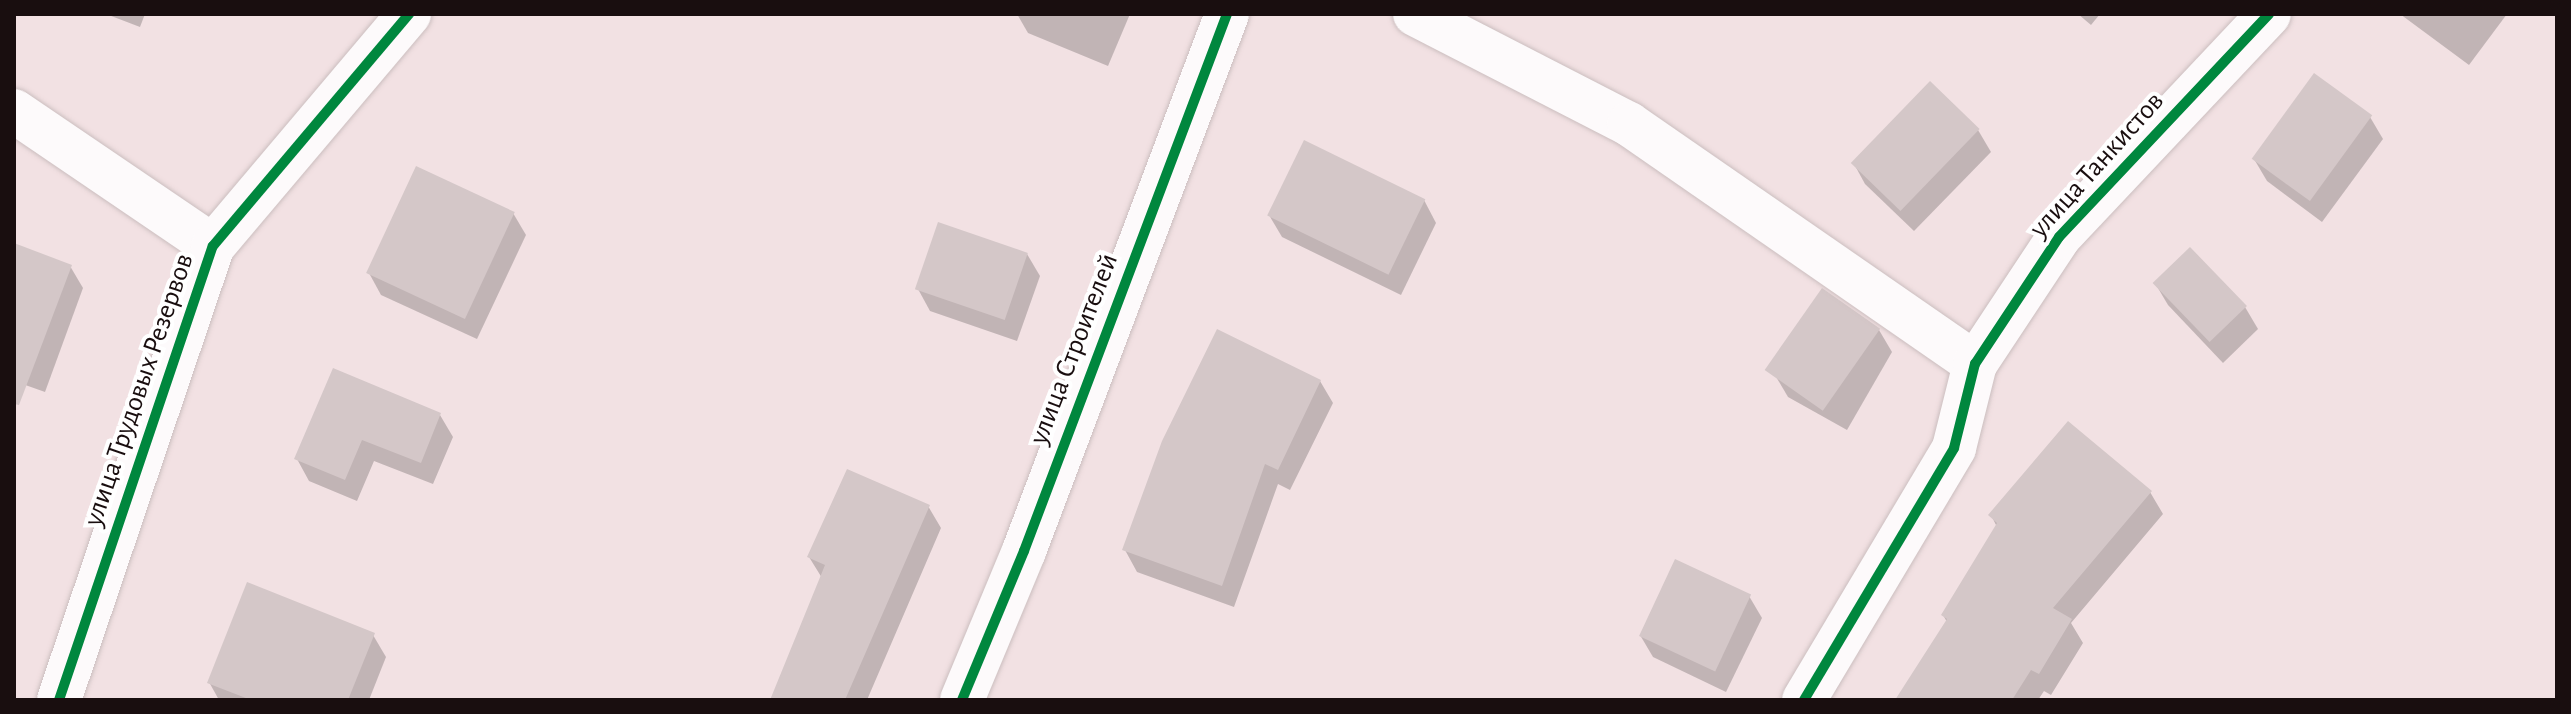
<!DOCTYPE html>
<html>
<head>
<meta charset="utf-8">
<style>
	body { margin:0 }
	#map { position:relative; width:2571px; height:714px; overflow:hidden; background:#f2e1e3; font-family:"Alegreya Sans",sans-serif }
	div>[style] { position:absolute }
	.shadow>* { inset:0; background:#0003 }
	.building>* { inset:0; background:#d4c7c8; transform-origin:0 0 }
	.roads { filter:drop-shadow(0 0 2px #cbbebf) drop-shadow(0 0 2px #cbbebf) }
	.street>* { height:44px; margin:-22px; padding:0 22px; transform-origin:22px; border-radius:22px; background:#fdfafb }
	.cycleway>* { height:10px; margin:-5px; padding:0 5px; transform-origin:5px; border-radius:5px; background:#00873e }
	span { translate:-50% -50%; white-space:nowrap; text-align:center; line-height:1.15; -webkit-text-stroke:8px #fff; paint-order:stroke }
	.street-label { font-size:28px; color:#190e0f }
	.frame { position:absolute; inset:0; border:16px solid #190e0f; pointer-events:none }
</style>
</head>
<body>
<div id="map">
	<div class="shadow">
		<div style="clip-path:polygon(106px 14px,145px 14px,140px 27px)"></div>
		<div style="clip-path:polygon(1017px 14px,1130px 14px,1108px 66px,1028px 33px)"></div>
		<div style="clip-path:polygon(2078px 14px,2100px 14px,2091px 25px)"></div>
		<div style="clip-path:polygon(2400px 14px,2507px 14px,2469px 65px)"></div>
		<div style="clip-path:polygon(1930px 84px,1978px 130px,1991px 152px,1914px 231px,1865px 184px,1853px 162px)"></div>
		<div style="clip-path:polygon(2370px 117px,2383px 139px,2322px 222px,2267px 181px,2254px 159px)"></div>
		<div style="clip-path:polygon(1424px 200px,1436px 223px,1401px 295px,1282px 237px,1269px 215px)"></div>
		<div style="clip-path:polygon(513px 213px,526px 235px,477px 339px,381px 295px,369px 273px)"></div>
		<div style="clip-path:polygon(14px 246px,70px 266px,83px 288px,45px 392px,14px 381px)"></div>
		<div style="clip-path:polygon(1027px 254px,1040px 276px,1017px 341px,930px 311px,918px 289px)"></div>
		<div style="clip-path:polygon(2155px 283px,2245px 307px,2258px 329px,2223px 363px,2168px 305px)"></div>
		<div style="clip-path:polygon(1879px 330px,1892px 352px,1847px 430px,1788px 397px,1775px 375px)"></div>
		<div style="clip-path:polygon(1320px 381px,1333px 403px,1290px 490px,1278px 484px,1234px 607px,1137px 572px,1125px 550px)"></div>
		<div style="clip-path:polygon(440px 415px,453px 437px,433px 484px,374px 461px,357px 501px,309px 481px,297px 459px)"></div>
		<div style="clip-path:polygon(2150px 492px,2163px 514px,2071px 623px,2083px 643px,2051px 695px,2044px 691px,2038px 700px,1897px 700px,1947px 622px,1943px 615px,1997px 527px,1991px 515px)"></div>
		<div style="clip-path:polygon(928px 506px,941px 528px,867px 700px,773px 700px,822px 578px,809px 557px)"></div>
		<div style="clip-path:polygon(1749px 596px,1762px 618px,1726px 692px,1653px 657px,1640px 635px)"></div>
		<div style="clip-path:polygon(373px 635px,386px 657px,369px 700px,219px 700px,209px 682px)"></div>
	</div>
	<div class="building">
		<div style="left:2314px;top:73px;width:72px;height:106px;rotate:36deg"></div>
		<div style="left:1930px;top:81px;width:69px;height:114px;rotate:44deg"></div>
		<div style="left:1304px;top:140px;width:135px;height:84px;rotate:26deg"></div>
		<div style="left:416px;top:166px;width:109px;height:118px;rotate:25deg"></div>
		<div style="left:938px;top:222px;width:95px;height:71px;rotate:19deg"></div>
		<div style="clip-path:polygon(14px 243px,72px 265px,19px 405px,14px 404px)"></div>
		<div style="left:2190px;top:247px;width:82px;height:52px;rotate:46deg"></div>
		<div style="left:1822px;top:288px;width:71px;height:100px;rotate:35deg"></div>
		<div style="clip-path:polygon(1217px 329px,1321px 380px,1278px 470px,1265px 464px,1222px 586px,1122px 550px,1162px 441px)"></div>
		<div style="clip-path:polygon(333px 368px,441px 413px,421px 463px,362px 440px,345px 480px,294px 459px)"></div>
		<div style="clip-path:polygon(2068px 421px,2152px 491px,2053px 608px,2072px 619px,2039px 674px,2031px 670px,2012px 700px,1895px 700px,1947px 619px,1941px 615px,1997px 523px,1988px 515px)"></div>
		<div style="clip-path:polygon(847px 469px,930px 505px,845px 700px,770px 700px,825px 565px,807px 557px)"></div>
		<div style="left:1675px;top:559px;width:84px;height:85px;rotate:25deg"></div>
		<div style="clip-path:polygon(247px 582px,375px 633px,348px 700px,251px 700px,207px 683px)"></div>
	</div>
	<div class="roads">
		<div class="street">
			<div style="left:1415px;top:14px;width:241px;rotate:27.2deg"></div>
			<div style="left:1629px;top:124px;width:421px;rotate:34.7deg"></div>
			<div style="left:14px;top:111px;width:240px;rotate:34.2deg"></div>
			<div style="left:59px;top:700px;width:479px;rotate:-71.3deg"></div>
			<div style="left:213px;top:246px;width:304px;rotate:-49.8deg"></div>
			<div style="left:962px;top:700px;width:161px;rotate:-67.4deg"></div>
			<div style="left:1024px;top:551px;width:574px;rotate:-69.29deg"></div>
			<div style="left:1804px;top:700px;width:293px;rotate:-59.2deg"></div>
			<div style="left:1954px;top:448px;width:87px;rotate:-76deg"></div>
			<div style="left:1975px;top:364px;width:152px;rotate:-56.5deg"></div>
			<div style="left:2059px;top:237px;width:306px;rotate:-46.7deg"></div>
		</div>
	</div>
	<div class="cycleway">
		<div style="left:59px;top:700px;width:479px;rotate:-71.3deg"></div>
		<div style="left:213px;top:246px;width:304px;rotate:-49.8deg"></div>
		<div style="left:962px;top:700px;width:161px;rotate:-67.4deg"></div>
		<div style="left:1024px;top:551px;width:574px;rotate:-69.29deg"></div>
		<div style="left:1804px;top:700px;width:293px;rotate:-59.2deg"></div>
		<div style="left:1954px;top:448px;width:87px;rotate:-76deg"></div>
		<div style="left:1975px;top:364px;width:152px;rotate:-56.5deg"></div>
		<div style="left:2059px;top:237px;width:306px;rotate:-46.7deg"></div>
	</div>
	<div class="street-label">
		<span style="left:2097px;top:165px;rotate:-48deg">улица Танкистов</span>
		<span style="left:1074px;top:349px;rotate:-69deg">улица Строителей</span>
		<span style="left:139px;top:390px;rotate:-71deg">улица Трудовых Резервов</span>
	</div>
	<div class="frame"></div>
</div>
</body>
</html>
